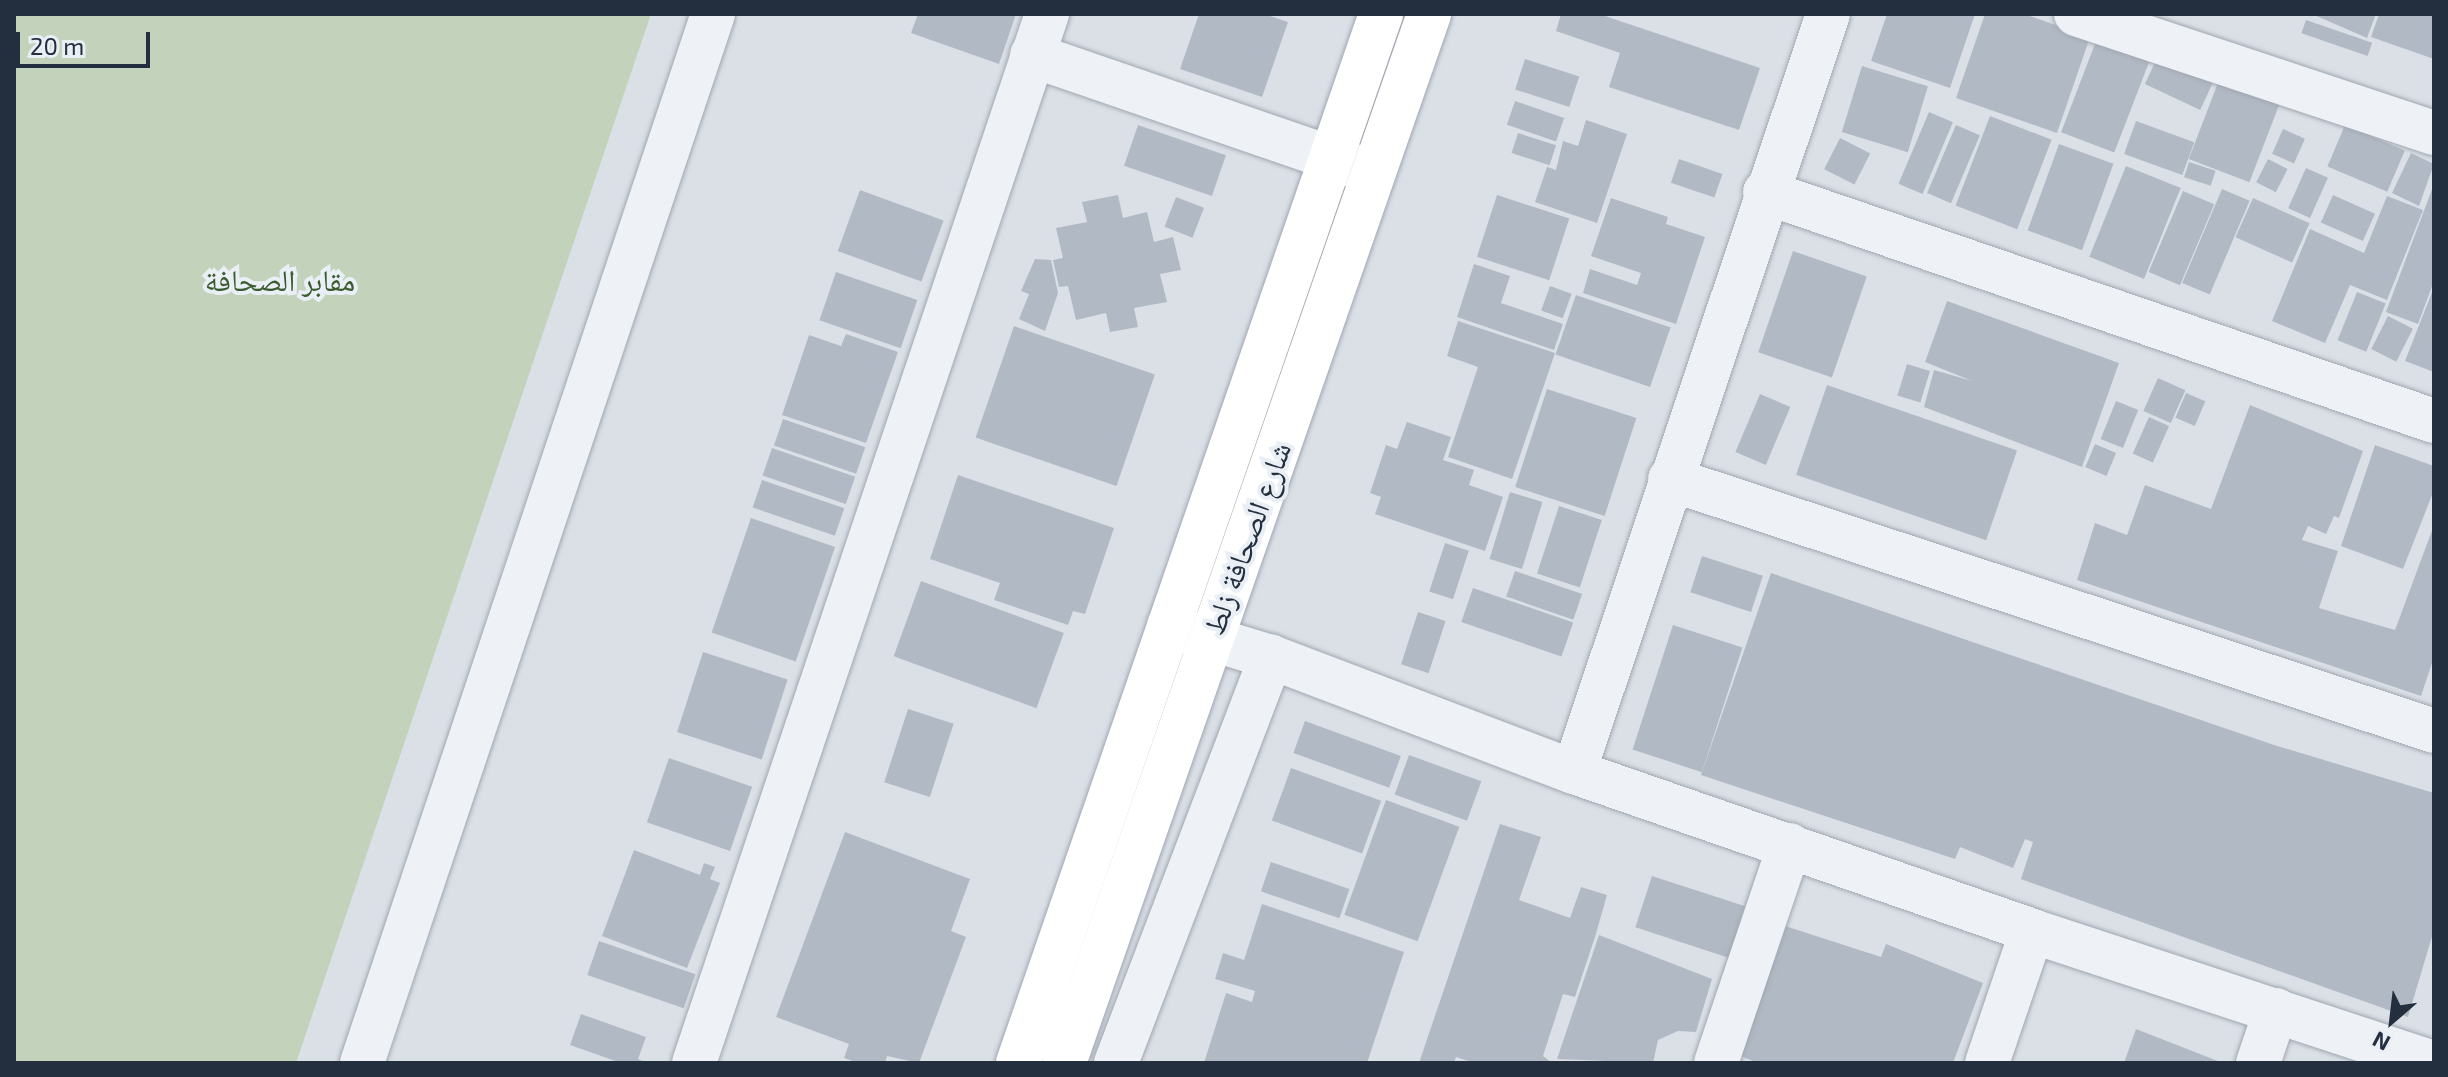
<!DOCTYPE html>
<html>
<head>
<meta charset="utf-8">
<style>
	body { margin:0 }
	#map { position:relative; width:2448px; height:1077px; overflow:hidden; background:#dbe0e7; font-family:"Exo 2","Noto Naskh Arabic",sans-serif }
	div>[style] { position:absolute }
	.green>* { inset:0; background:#c2d2bb }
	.building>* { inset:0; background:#b1bac4; transform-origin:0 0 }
	.roads { filter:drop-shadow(0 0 2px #a0a7b1) drop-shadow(0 0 2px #a0a7b1) }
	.minor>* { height:44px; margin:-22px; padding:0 22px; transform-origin:22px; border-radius:22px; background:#eef1f5 }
	.highway>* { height:44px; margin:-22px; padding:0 22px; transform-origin:22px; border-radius:22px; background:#fff }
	span { translate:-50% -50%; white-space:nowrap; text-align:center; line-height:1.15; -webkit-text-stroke:8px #eaeff5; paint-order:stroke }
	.park-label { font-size:30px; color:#3a5c2f }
	.street-label { font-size:30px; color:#232f3e }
	.frame { position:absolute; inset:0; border:16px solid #232f3e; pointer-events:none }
	.north { position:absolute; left:2352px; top:981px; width:80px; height:80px; -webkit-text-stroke:6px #eaeff5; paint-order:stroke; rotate:208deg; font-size:22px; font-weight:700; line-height:32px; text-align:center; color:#232f3e }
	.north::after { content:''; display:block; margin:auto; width:28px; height:36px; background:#232f3e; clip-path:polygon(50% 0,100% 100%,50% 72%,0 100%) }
	.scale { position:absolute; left:16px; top:32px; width:134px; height:36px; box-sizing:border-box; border:4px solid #232f3e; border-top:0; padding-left:10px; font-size:24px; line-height:28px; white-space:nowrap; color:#232f3e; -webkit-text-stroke:6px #eaeff5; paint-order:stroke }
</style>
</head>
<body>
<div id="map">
	<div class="green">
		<div style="clip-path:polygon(14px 14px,651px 14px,296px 1063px,14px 1063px)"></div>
	</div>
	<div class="building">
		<div style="clip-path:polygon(918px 14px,1016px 14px,999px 64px,911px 33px)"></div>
		<div style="clip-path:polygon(1199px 14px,1264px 14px,1288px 22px,1262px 97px,1180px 69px)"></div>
		<div style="clip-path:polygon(1561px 14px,1599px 14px,1760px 68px,1739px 130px,1609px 87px,1620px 53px,1556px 31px)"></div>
		<div style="clip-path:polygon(1887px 14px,1975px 14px,1950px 88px,1871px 61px)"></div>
		<div style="clip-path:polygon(1985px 14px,2024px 14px,2090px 37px,2057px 133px,1956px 98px)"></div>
		<div style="clip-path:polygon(2312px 14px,2376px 14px,2367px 38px)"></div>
		<div style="clip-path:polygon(2379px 14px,2434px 14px,2434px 59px,2371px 37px)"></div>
		<div style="left:2306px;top:20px;width:70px;height:14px;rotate:19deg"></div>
		<div style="left:2098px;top:36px;width:57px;height:103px;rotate:21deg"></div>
		<div style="left:2158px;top:56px;width:61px;height:31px;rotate:25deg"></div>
		<div style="left:1525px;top:59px;width:57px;height:32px;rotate:18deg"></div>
		<div style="left:1862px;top:66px;width:69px;height:69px;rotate:17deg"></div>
		<div style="left:2221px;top:75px;width:65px;height:90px;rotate:21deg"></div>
		<div style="left:1515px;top:101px;width:52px;height:25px;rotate:19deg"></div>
		<div style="left:1929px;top:112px;width:26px;height:78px;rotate:23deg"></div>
		<div style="left:1990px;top:116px;width:66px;height:96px;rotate:21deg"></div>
		<div style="clip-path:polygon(1586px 120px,1627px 134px,1597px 223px,1535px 202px,1547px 167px,1556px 170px,1563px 141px,1578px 146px)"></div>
		<div style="left:2136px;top:121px;width:62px;height:35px;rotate:20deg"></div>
		<div style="left:1138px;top:125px;width:93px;height:43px;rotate:19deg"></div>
		<div style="left:1956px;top:125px;width:26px;height:74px;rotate:23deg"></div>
		<div style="left:2345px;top:125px;width:65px;height:45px;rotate:23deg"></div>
		<div style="left:2283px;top:129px;width:24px;height:27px;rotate:24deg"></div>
		<div style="left:1518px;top:133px;width:40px;height:21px;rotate:18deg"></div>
		<div style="left:1840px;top:138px;width:34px;height:35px;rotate:27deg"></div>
		<div style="left:2059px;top:144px;width:58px;height:92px;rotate:20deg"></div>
		<div style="clip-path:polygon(2411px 153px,2434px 164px,2419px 206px,2392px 193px)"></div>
		<div style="left:1679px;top:159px;width:46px;height:25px;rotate:19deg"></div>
		<div style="left:2268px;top:159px;width:22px;height:26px;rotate:27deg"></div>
		<div style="left:2189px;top:162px;width:28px;height:16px;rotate:18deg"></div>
		<div style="left:2126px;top:166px;width:59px;height:98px;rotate:22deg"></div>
		<div style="left:2306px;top:168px;width:24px;height:44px;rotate:24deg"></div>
		<div style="clip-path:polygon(2434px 184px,2434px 281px,2418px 324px,2386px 312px)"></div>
		<div style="left:2222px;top:189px;width:30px;height:102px;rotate:23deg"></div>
		<div style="left:860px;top:190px;width:89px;height:65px;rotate:20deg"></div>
		<div style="left:2183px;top:191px;width:34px;height:88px;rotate:23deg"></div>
		<div style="clip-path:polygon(1118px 195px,1123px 218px,1147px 212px,1154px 242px,1173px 237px,1181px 270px,1160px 274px,1167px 302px,1134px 308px,1138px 327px,1110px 332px,1106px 313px,1076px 320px,1068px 286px,1059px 287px,1053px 260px,1063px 258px,1056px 228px,1087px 222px,1082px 202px)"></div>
		<div style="left:1497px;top:195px;width:76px;height:65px;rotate:18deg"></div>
		<div style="left:2333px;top:195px;width:46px;height:30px;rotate:24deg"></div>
		<div style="clip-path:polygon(2387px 196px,2423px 210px,2387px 300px,2350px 285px,2325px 343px,2272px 321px,2310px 229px,2364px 253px)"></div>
		<div style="left:1176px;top:197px;width:30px;height:32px;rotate:21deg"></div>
		<div style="clip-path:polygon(1611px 198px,1668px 217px,1666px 224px,1705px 237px,1676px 324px,1583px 293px,1590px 269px,1637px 285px,1641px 273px,1591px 256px)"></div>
		<div style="left:2253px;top:198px;width:62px;height:43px;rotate:24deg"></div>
		<div style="left:1793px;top:251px;width:78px;height:107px;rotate:19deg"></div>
		<div style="clip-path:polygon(1035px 259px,1051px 260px,1058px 293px,1045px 331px,1019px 319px,1029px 294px,1021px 291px)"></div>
		<div style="clip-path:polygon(1474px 264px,1510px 276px,1501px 303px,1563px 324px,1554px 350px,1457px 317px)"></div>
		<div style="left:836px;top:272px;width:86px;height:51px;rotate:19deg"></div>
		<div style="left:1550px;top:286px;width:23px;height:26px;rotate:20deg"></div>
		<div style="clip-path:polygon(2434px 287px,2434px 372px,2405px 361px)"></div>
		<div style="left:2357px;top:292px;width:31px;height:52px;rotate:22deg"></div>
		<div style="left:1576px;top:295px;width:100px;height:63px;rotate:19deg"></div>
		<div style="clip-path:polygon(1947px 301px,2119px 363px,2082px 467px,1924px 407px,1934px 370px,1972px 381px,1925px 362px)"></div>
		<div style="left:2388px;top:316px;width:28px;height:37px;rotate:27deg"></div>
		<div style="clip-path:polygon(1458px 321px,1555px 353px,1512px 479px,1448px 457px,1478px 367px,1447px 356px)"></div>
		<div style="left:1014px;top:326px;width:149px;height:118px;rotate:19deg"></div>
		<div style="clip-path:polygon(846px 334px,898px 352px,866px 443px,782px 415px,809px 335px,841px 346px)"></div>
		<div style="left:1907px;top:364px;width:24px;height:33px;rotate:17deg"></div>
		<div style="left:2158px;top:378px;width:30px;height:36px;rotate:24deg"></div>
		<div style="left:1827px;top:385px;width:201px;height:95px;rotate:19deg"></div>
		<div style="left:1547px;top:389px;width:94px;height:103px;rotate:18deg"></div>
		<div style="left:2186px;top:393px;width:21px;height:27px;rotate:23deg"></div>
		<div style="left:1760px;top:394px;width:33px;height:63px;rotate:23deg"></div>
		<div style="left:2116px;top:401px;width:24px;height:41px;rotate:22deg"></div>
		<div style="clip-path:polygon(2250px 405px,2363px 451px,2339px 518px,2334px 516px,2326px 534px,2308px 526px,2302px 540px,2338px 551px,2319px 608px,2395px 630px,2434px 525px,2434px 657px,2421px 696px,2077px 580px,2095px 523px,2127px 535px,2145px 485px,2211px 509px)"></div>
		<div style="left:2149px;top:417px;width:22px;height:40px;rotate:24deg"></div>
		<div style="left:783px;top:419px;width:87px;height:28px;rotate:19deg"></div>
		<div style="clip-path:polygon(1407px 422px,1451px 437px,1443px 460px,1474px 470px,1469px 485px,1503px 497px,1485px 551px,1375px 514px,1381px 497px,1370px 493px,1386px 445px,1397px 449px)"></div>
		<div style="left:2095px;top:444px;width:23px;height:25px;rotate:23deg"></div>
		<div style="clip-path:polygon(2375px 445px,2434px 466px,2434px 490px,2403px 569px,2341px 546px)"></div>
		<div style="left:772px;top:448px;width:88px;height:29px;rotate:19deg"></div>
		<div style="clip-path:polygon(958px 475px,1114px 528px,1085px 614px,1073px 611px,1068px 625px,994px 600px,1000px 583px,930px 559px)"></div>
		<div style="left:762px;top:480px;width:87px;height:29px;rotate:19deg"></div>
		<div style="left:1510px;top:492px;width:34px;height:70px;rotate:17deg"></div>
		<div style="left:1559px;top:506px;width:45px;height:71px;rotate:18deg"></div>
		<div style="left:751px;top:518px;width:89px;height:121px;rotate:19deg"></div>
		<div style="left:1445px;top:543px;width:25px;height:51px;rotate:18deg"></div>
		<div style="left:1702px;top:556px;width:64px;height:38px;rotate:18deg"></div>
		<div style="left:1515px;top:571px;width:71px;height:27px;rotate:19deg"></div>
		<div style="clip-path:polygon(1771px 573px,2274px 745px,2434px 793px,2434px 930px,2408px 1017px,2021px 879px,2033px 842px,2025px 839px,2013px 868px,1960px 847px,1955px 859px,1701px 775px)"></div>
		<div style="left:921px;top:581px;width:152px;height:80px;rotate:20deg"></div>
		<div style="left:1473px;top:588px;width:106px;height:36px;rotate:19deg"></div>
		<div style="left:1418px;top:612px;width:29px;height:55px;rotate:18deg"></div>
		<div style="left:1673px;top:625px;width:73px;height:131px;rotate:18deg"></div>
		<div style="left:703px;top:652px;width:89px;height:84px;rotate:18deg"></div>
		<div style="left:908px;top:709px;width:48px;height:77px;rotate:18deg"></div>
		<div style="left:1305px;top:721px;width:102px;height:34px;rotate:20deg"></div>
		<div style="left:1409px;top:755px;width:77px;height:42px;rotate:20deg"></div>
		<div style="left:669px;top:758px;width:88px;height:68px;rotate:19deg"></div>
		<div style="left:1291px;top:768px;width:96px;height:56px;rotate:20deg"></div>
		<div style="left:1386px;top:800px;width:78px;height:122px;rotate:20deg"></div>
		<div style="clip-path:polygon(1500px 824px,1541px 837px,1519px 900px,1570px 918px,1581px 887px,1607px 895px,1595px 937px,1575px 997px,1563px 994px,1543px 1056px,1552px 1063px,1474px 1063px,1456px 1057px,1454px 1063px,1419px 1063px)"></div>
		<div style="clip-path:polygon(845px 832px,970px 879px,951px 931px,966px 937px,919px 1063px,887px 1056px,885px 1063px,858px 1063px,844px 1058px,849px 1044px,776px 1017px)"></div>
		<div style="clip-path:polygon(634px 850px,700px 875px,704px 863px,715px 867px,710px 879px,720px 883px,687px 968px,602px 936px)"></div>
		<div style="left:1271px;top:862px;width:83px;height:31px;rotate:19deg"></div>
		<div style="left:1652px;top:876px;width:98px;height:54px;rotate:18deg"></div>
		<div style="clip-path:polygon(1262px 904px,1404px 952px,1367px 1063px,1204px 1063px,1226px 993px,1252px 1002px,1255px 991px,1215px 979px,1223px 953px,1244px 960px)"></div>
		<div style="clip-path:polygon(1779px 924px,1881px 957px,1886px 944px,1983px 983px,1953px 1063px,1758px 1063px,1733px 1053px)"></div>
		<div style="clip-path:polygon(1599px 935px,1712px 979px,1696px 1032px,1678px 1031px,1658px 1040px,1653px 1063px,1557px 1059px)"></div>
		<div style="left:599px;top:941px;width:102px;height:36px;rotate:19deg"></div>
		<div style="clip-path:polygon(581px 1014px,646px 1037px,638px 1059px,647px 1063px,621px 1063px,570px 1045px)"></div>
		<div style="clip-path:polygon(2136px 1029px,2223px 1063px,2124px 1063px)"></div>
	</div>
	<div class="roads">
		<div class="minor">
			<div style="left:2076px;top:14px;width:377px;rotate:18.4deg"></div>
			<div style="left:1032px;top:55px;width:355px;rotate:19deg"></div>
			<div style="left:1765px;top:192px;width:707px;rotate:18.9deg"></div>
			<div style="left:1670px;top:479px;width:804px;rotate:18.25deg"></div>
			<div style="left:1169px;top:626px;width:107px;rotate:16.9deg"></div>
			<div style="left:1271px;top:657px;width:324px;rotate:20.8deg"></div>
			<div style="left:1574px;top:772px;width:485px;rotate:19.1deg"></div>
			<div style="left:2032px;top:931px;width:423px;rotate:18.2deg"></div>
			<div style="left:1574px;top:772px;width:799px;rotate:-71.47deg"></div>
			<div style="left:362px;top:1063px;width:1106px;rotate:-71.5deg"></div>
			<div style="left:694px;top:1063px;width:1107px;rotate:-71.4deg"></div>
			<div style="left:1116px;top:1063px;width:435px;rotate:-69.1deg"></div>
			<div style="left:1716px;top:1063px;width:230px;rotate:-71.3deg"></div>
			<div style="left:1987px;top:1063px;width:139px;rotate:-71.2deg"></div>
			<div style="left:2258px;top:1063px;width:56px;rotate:-71.2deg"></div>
		</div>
		<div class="highway">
			<div style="left:1018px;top:1063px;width:1110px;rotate:-70.91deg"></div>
			<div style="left:1064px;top:1063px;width:1111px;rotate:-70.81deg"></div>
		</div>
	</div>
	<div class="park-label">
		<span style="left:280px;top:279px">مقابر الصحافة</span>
	</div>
	<div class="street-label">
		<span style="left:1246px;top:538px;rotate:-70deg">شارع الصحافة زلط</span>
	</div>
	<div class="frame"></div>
	<div class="north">N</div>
	<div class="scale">20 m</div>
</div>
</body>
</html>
